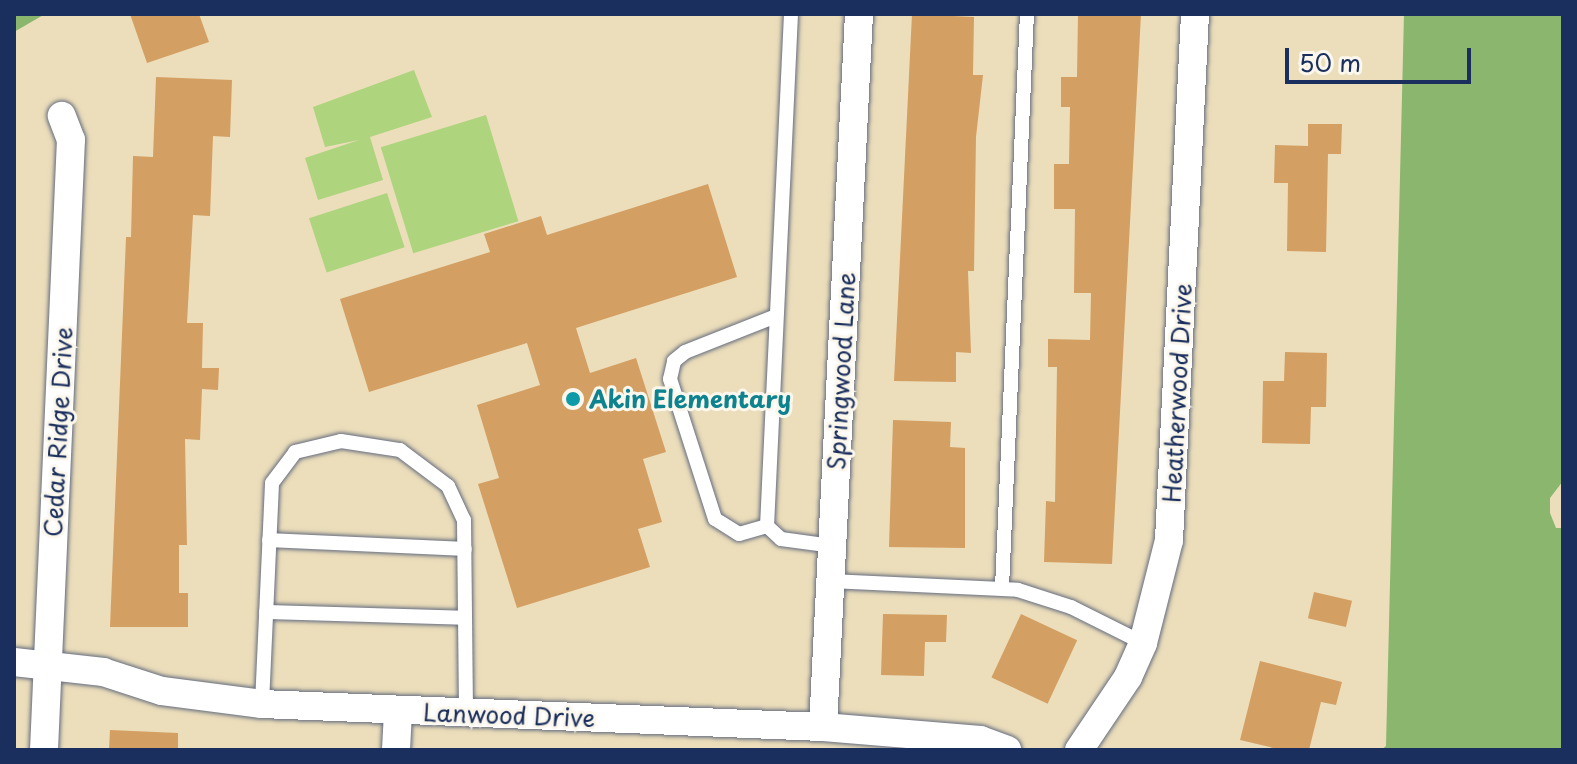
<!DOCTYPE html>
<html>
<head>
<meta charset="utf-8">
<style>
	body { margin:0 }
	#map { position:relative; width:1577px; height:764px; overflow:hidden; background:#ecdebb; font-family:"Playpen Sans",sans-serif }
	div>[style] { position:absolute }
	.green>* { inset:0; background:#aed47e; transform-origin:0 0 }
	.forest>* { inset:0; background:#8ab66d }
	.building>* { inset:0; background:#d49f63; transform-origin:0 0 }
	.roads { filter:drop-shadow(0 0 2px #646c7f) drop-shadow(0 0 2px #646c7f) }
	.service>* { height:14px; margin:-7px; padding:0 7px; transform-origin:7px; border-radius:7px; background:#fff }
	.minor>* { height:28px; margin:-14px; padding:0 14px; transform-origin:14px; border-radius:14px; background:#fff }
	.dots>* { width:22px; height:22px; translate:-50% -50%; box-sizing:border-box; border:4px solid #fbf7ec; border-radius:50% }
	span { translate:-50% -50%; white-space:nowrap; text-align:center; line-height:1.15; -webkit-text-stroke:6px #fbf7ec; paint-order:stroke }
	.street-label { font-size:24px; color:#1b2f5e }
	.culture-label { font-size:24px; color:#0d838f; font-weight:700 }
	.left { translate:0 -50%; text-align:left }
	.frame { position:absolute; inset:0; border:16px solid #1b2f5e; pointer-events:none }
	.scale { position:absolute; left:1285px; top:48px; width:186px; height:36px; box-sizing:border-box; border:4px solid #1b2f5e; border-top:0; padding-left:10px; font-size:24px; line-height:28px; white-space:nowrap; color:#1b2f5e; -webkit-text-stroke:6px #fbf7ec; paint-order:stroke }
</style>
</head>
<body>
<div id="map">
	<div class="green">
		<div style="clip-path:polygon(414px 70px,432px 117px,370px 137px,383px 180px,318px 200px,305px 158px,359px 140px,325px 147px,313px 107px)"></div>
		<div style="left:486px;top:115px;width:111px;height:110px;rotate:73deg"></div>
		<div style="left:387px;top:193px;width:57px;height:82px;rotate:72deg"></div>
	</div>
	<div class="forest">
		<div style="clip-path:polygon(14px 14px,45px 14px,14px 32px)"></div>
		<div style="clip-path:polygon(1404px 14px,1563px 14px,1563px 481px,1550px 498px,1550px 513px,1556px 528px,1563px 528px,1563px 750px,1381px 750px,1386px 746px)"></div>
	</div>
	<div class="building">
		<div style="clip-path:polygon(130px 14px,199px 14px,209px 42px,147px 63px)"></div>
		<div style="clip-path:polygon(912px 14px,974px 17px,973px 75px,983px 75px,976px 137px,974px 271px,968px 271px,971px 353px,956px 352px,956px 382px,894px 381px)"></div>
		<div style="clip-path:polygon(1078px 14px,1141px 14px,1112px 564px,1044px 562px,1046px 501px,1055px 502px,1057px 367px,1048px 367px,1048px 339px,1090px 340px,1091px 293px,1074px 293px,1075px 209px,1054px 209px,1054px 164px,1069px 164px,1070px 107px,1061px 107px,1061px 77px,1077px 77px)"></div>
		<div style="clip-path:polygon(156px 77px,232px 80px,230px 137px,213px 136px,210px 216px,193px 215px,187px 323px,203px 323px,202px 368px,219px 368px,218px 390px,202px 389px,200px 440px,185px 439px,187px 545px,179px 545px,179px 593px,188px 593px,188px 627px,110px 627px,126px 237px,131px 237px,133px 156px,153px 157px)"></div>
		<div style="clip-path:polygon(1308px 124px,1342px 124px,1341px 154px,1328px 154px,1326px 252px,1287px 251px,1288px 183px,1274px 183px,1275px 145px,1308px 146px)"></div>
		<div style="clip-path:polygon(708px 184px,737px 277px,576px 328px,590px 373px,636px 358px,666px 452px,643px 459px,662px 522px,638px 529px,650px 567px,517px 608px,478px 484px,499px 478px,477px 405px,540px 385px,527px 343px,369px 392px,340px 299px,490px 252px,484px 234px,541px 216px,547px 235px)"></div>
		<div style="clip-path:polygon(1285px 352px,1327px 353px,1326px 407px,1311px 407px,1310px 444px,1262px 443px,1263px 381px,1284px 381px)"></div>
		<div style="clip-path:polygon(893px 420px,951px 422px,950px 447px,965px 448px,965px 548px,889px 547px)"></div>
		<div style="left:1314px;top:592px;width:39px;height:27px;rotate:13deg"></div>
		<div style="clip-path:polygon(883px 614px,947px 615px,946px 642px,925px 642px,924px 676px,881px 675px)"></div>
		<div style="left:1021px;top:614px;width:62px;height:70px;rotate:25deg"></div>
		<div style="clip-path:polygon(1260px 661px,1342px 682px,1336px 705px,1321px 702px,1309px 750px,1282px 750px,1240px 740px)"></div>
		<div style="clip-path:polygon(110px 730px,178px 733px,178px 750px,109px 750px)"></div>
	</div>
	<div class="roads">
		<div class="service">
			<div style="left:791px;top:14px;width:513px;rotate:92.68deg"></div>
			<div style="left:767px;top:526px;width:19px;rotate:43deg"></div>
			<div style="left:781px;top:539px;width:51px;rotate:7.8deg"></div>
			<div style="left:767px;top:526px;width:29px;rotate:164deg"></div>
			<div style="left:739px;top:534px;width:28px;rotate:-148deg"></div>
			<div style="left:715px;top:519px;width:147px;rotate:-107.8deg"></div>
			<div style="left:670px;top:379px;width:18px;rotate:-77deg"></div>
			<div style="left:674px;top:361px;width:14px;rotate:-39deg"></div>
			<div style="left:685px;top:352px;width:98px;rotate:-21.6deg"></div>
			<div style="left:269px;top:540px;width:196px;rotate:2.6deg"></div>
			<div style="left:830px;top:581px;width:188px;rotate:2.7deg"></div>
			<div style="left:1018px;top:590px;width:56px;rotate:17.8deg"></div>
			<div style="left:1071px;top:607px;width:80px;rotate:26.6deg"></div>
			<div style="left:1002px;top:588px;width:575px;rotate:-87.51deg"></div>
			<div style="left:266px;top:612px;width:199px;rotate:1.7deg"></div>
			<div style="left:262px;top:704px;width:221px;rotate:-87.4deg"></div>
			<div style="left:272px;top:483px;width:39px;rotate:-53deg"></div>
			<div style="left:295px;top:452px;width:47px;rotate:-13.4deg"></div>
			<div style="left:341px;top:441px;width:60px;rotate:8.7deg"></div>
			<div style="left:400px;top:450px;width:60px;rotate:36.9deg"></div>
			<div style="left:448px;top:486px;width:38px;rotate:65deg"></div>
			<div style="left:464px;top:520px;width:194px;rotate:89.4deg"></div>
		</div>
		<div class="minor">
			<div style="left:14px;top:662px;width:90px;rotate:6.4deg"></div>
			<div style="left:103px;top:672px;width:62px;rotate:17.9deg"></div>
			<div style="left:162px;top:691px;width:101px;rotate:7.4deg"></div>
			<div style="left:262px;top:704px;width:561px;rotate:2.35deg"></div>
			<div style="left:823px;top:727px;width:158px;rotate:4.7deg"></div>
			<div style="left:980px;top:740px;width:29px;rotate:20deg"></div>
			<div style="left:823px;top:727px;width:714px;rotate:-87.11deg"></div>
			<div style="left:44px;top:750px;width:611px;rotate:-87.47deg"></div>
			<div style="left:71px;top:140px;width:26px;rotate:-111deg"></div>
			<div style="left:396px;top:750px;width:39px;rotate:-87deg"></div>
			<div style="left:1079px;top:750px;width:88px;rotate:-56.1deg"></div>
			<div style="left:1128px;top:677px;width:37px;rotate:-66deg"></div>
			<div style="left:1143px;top:643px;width:106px;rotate:-75.8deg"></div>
			<div style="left:1169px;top:540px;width:527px;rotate:-87.17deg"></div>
		</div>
	</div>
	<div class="dots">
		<div style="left:573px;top:399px;background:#0f9aa8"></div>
	</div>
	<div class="street-label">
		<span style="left:841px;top:371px;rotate:-87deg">Springwood Lane</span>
		<span style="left:1177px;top:393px;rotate:-87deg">Heatherwood Drive</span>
		<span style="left:58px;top:432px;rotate:-87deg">Cedar Ridge Drive</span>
		<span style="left:509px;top:715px;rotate:2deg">Lanwood Drive</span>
	</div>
	<div class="culture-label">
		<span class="left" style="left:589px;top:399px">Akin Elementary</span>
	</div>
	<div class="frame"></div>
	<div class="scale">50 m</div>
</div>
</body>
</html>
